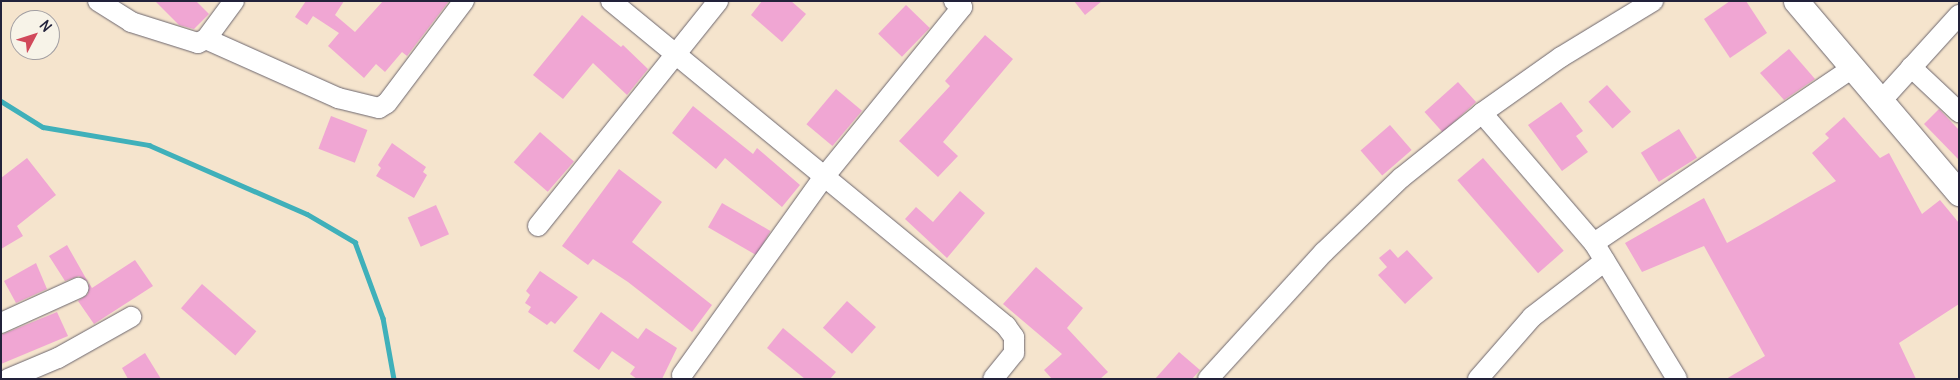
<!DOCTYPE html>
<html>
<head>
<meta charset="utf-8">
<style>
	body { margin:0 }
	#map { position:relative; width:1960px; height:380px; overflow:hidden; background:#f5e4cd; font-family:Delius,sans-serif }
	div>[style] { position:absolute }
	.stream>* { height:4.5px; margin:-2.25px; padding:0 2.25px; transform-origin:2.25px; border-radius:2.25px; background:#3fb0ba }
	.building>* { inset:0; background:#f0a6d3; transform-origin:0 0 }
	.roads { filter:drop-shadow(0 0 1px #6c666e) drop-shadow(0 0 1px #6c666e) }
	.minor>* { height:20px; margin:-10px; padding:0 10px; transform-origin:10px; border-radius:10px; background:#fff }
	.major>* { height:25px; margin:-12.5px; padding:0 12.5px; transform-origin:12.5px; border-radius:12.5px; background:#fff }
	span { translate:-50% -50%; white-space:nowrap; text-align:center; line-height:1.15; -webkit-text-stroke:4px #f7f3e8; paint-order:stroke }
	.frame { position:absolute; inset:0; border:2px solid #22223b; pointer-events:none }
	.north { position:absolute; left:10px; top:10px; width:50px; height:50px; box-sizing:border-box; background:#f7f3e8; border:1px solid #a29fa3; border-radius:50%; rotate:50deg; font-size:14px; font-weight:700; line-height:20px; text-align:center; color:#22223b }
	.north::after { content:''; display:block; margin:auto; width:18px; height:22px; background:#d1495b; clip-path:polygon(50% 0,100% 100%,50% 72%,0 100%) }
</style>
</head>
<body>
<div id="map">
	<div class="stream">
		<div style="left:1px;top:101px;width:49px;rotate:31.8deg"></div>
		<div style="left:43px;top:127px;width:108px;rotate:9.6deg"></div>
		<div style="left:149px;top:145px;width:172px;rotate:23.6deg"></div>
		<div style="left:307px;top:214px;width:56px;rotate:30.3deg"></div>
		<div style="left:355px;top:242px;width:81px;rotate:69.8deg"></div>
		<div style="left:383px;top:318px;width:62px;rotate:79.8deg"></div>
	</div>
	<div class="building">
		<div style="clip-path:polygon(155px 1px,196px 1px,209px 14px,194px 29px,179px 25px)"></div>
		<div style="clip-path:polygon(306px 1px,344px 1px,335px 15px,355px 32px,383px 1px,449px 1px,407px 56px,402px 52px,385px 72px,376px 64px,364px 78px,328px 46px,339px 33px,313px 16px,307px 25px,295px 17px)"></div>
		<div style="clip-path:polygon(762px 1px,791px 1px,806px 14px,782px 42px,751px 15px)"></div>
		<div style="clip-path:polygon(1074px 1px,1102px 1px,1085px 15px)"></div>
		<div style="clip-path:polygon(1730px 1px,1746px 1px,1767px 33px,1730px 58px,1704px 19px)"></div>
		<div style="left:906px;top:5px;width:33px;height:40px;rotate:44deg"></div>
		<div style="clip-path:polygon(582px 15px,621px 47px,623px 45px,648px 69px,627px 95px,593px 63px,563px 99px,533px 75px)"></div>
		<div style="clip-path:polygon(985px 35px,1013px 59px,943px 142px,958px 156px,938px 177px,899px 141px,950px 86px,945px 81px)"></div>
		<div style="clip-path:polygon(1789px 49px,1815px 79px,1784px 100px,1760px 73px)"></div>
		<div style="left:1458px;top:82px;width:27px;height:45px;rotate:48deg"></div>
		<div style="left:1607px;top:85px;width:36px;height:25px;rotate:48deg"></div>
		<div style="left:836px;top:89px;width:34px;height:46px;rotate:40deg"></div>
		<div style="clip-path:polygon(1561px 102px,1583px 131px,1576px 136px,1588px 152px,1562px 171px,1528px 125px)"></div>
		<div style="clip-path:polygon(693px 106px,753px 154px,757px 148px,800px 185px,782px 207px,725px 158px,716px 169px,672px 133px)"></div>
		<div style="clip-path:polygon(1939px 109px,1959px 130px,1959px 160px,1924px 124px)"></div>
		<div style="left:331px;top:116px;width:39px;height:35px;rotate:21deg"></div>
		<div style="clip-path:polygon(1844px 117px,1880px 158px,1889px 153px,1922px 214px,1940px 200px,1959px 223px,1959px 304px,1899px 343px,1916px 379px,1726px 379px,1765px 356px,1704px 246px,1642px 272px,1625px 243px,1704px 198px,1727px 243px,1760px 225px,1836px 181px,1812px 153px,1829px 138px,1825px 134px)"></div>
		<div style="left:1390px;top:125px;width:33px;height:39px;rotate:49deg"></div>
		<div style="left:1679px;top:129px;width:34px;height:45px;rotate:58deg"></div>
		<div style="left:540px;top:132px;width:45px;height:40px;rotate:41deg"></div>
		<div style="clip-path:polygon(392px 143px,426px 167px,423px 172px,427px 175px,414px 198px,376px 176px,381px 168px,378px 165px)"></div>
		<div style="clip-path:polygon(27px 158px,56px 195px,17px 226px,23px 236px,1px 249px,1px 178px)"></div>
		<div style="left:1483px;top:158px;width:123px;height:34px;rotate:49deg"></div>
		<div style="clip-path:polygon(619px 169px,662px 202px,632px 242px,712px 305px,692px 332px,628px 282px,593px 259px,588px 265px,562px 246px)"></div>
		<div style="clip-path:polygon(960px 191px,985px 213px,947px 258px,905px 219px,916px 207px,933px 222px)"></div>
		<div style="left:722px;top:203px;width:56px;height:28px;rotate:30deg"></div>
		<div style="left:436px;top:205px;width:32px;height:31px;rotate:66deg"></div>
		<div style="clip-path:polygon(67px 245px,88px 282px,79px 276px,65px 281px,49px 256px)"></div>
		<div style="clip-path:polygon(1390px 249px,1398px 258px,1407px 250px,1433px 278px,1405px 304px,1378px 275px,1387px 267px,1379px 258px)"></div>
		<div style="clip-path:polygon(135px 260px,153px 286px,94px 324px,78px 301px,88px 294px,89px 283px,92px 288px)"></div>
		<div style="clip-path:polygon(36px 263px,47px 289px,16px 303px,4px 281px)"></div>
		<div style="clip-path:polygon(1036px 267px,1083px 308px,1067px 328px,1108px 372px,1100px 379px,1052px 379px,1044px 370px,1062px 354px,1003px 304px)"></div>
		<div style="clip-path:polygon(540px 271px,578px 297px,555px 324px,551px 321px,547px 325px,528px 312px,531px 307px,525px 303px,530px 295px,526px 291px)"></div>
		<div style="left:202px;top:284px;width:72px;height:32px;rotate:41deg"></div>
		<div style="left:847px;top:301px;width:39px;height:36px;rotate:42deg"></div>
		<div style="clip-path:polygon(57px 312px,68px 336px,1px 364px,1px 335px)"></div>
		<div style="clip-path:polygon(601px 312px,638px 339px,646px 328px,677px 348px,662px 379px,637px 379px,630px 374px,635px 367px,612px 351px,599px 370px,573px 351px)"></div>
		<div style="clip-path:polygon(783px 328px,836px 372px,830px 379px,805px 379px,767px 348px)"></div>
		<div style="clip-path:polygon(1179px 352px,1200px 370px,1192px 379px,1155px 379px)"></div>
		<div style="clip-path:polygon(145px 353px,161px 379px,128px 379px,122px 368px)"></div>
	</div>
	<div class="roads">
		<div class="minor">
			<div style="left:98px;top:1px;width:39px;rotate:32deg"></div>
			<div style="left:131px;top:22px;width:70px;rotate:17.4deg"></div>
			<div style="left:198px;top:43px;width:9px;rotate:-27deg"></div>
			<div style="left:206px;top:39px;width:47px;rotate:-53.6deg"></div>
			<div style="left:611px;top:1px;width:512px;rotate:39.45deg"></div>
			<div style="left:1006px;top:326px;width:14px;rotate:54deg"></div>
			<div style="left:1014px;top:337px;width:16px;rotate:90deg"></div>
			<div style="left:1014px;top:353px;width:33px;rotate:129deg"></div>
			<div style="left:206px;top:39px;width:145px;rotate:24.1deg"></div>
			<div style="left:338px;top:98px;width:42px;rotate:13.7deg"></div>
			<div style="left:379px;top:108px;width:9px;rotate:-32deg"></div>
			<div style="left:387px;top:103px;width:128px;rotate:-53deg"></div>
			<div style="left:1911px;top:67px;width:66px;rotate:43.2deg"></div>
			<div style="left:1882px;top:100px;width:115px;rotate:-47.8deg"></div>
			<div style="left:1482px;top:113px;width:172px;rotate:49.3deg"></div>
			<div style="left:1594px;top:243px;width:159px;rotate:58.6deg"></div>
			<div style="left:538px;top:226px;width:288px;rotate:-51.3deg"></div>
			<div style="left:1594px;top:243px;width:314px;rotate:-34.1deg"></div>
			<div style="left:1px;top:323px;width:85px;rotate:-24.4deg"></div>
			<div style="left:682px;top:375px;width:244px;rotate:-54.4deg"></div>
			<div style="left:824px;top:177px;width:219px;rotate:-50.9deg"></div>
			<div style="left:962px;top:7px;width:10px;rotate:-143deg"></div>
			<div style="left:8px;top:379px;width:54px;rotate:-22.8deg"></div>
			<div style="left:58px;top:358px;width:84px;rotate:-29.3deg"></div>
			<div style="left:1208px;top:379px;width:172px;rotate:-47.6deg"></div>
			<div style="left:1324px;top:252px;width:107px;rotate:-43.9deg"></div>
			<div style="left:1401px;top:178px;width:104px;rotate:-38.7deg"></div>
			<div style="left:1482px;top:113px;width:97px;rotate:-35.3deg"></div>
			<div style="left:1561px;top:57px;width:108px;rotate:-31.3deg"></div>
			<div style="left:1478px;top:379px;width:82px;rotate:-48.9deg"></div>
			<div style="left:1532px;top:317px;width:92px;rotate:-37.5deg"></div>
		</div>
		<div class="major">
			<div style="left:1796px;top:1px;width:252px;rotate:49.7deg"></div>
		</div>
	</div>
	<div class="frame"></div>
	<div class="north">N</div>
</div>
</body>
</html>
